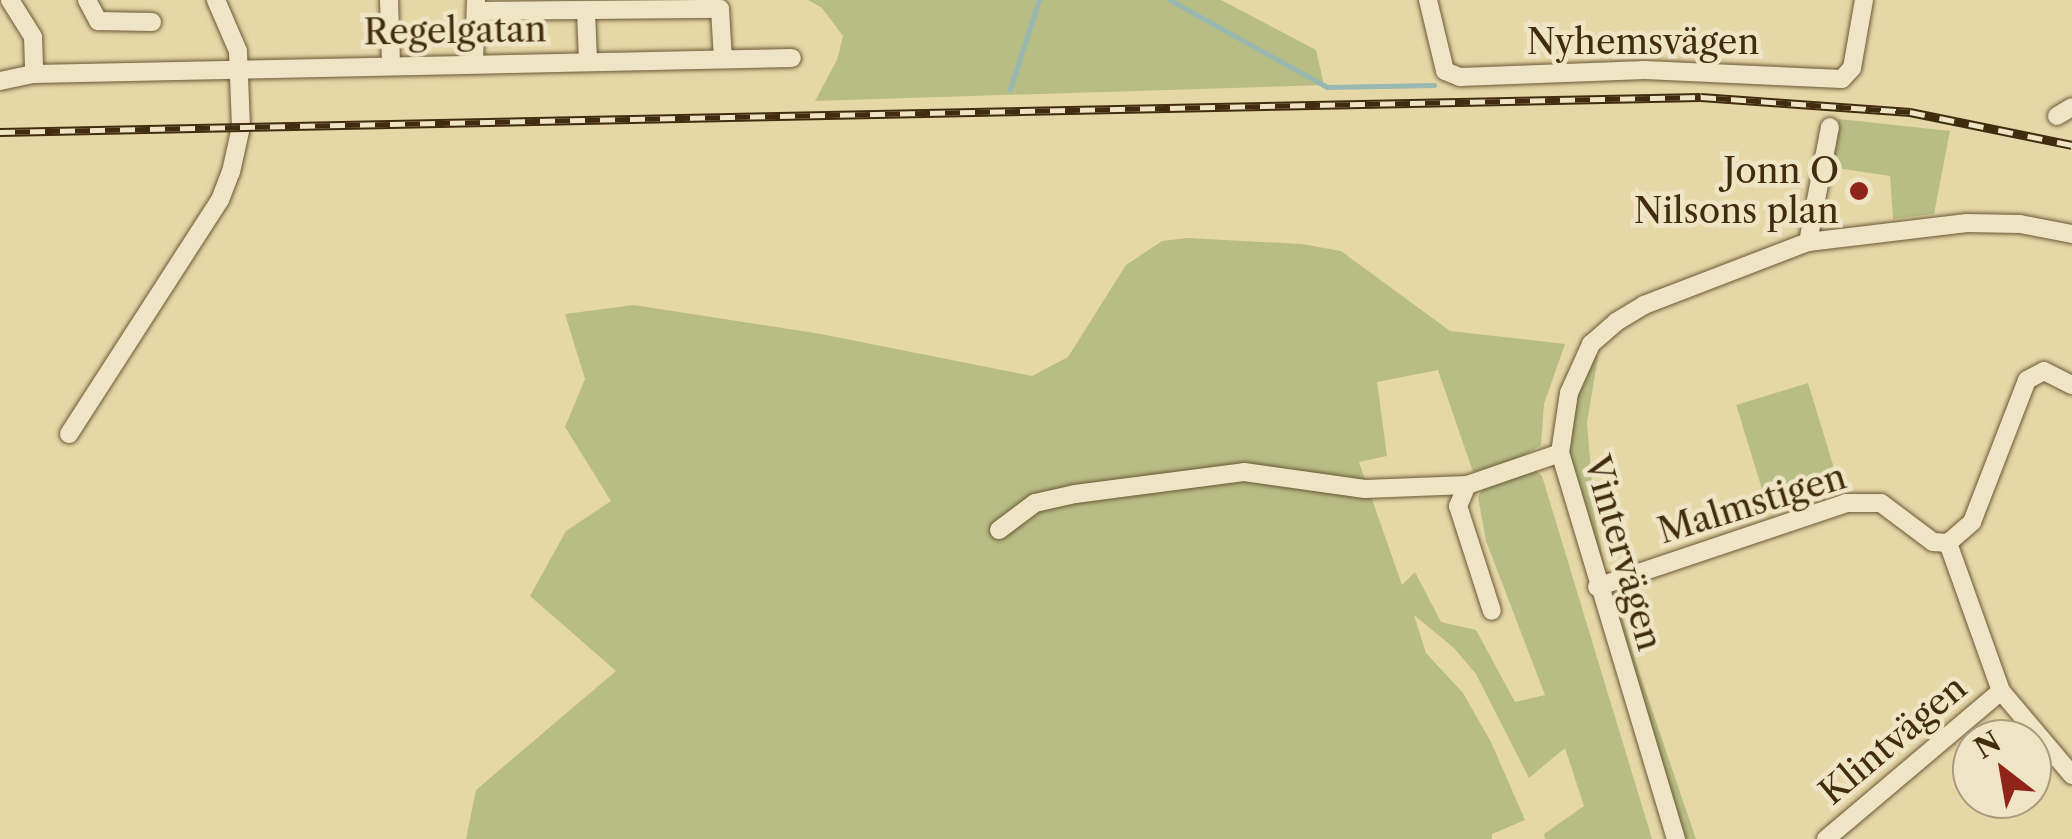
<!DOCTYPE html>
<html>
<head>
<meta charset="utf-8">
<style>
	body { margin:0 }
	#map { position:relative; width:2072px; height:839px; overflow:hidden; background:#e6d7a7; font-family:"Libre Caslon Text",serif }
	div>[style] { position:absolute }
	.green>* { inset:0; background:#b8bd85; transform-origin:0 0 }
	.stream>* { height:5px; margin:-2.5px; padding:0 2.5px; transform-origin:2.5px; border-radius:2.5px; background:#99b8b1 }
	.roads { filter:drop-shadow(0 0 2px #6b5735) drop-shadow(0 0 2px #6b5735) }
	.minor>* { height:18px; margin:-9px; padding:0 9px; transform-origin:9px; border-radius:9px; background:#efe5c6 }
	.rail>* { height:9px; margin-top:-4.5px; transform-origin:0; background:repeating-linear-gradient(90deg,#efe5c6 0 15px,#422c0f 0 30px); box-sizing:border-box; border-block:2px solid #422c0f }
	.dots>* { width:28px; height:28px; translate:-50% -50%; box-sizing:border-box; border:5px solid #efe5c6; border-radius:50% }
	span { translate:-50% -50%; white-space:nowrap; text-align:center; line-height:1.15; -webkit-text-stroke:9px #efe5c6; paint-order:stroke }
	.street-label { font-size:35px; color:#422c0f }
	.poi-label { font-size:35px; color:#422c0f }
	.right { translate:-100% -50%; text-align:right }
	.north { position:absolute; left:1952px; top:719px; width:100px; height:100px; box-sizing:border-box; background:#efe5c6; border:2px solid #aa9b7d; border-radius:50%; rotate:329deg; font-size:28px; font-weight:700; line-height:40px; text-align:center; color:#422c0f }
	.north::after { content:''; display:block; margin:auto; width:35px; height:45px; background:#8f2418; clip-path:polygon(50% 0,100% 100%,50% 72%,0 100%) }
</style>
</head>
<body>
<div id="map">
	<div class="green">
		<div style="clip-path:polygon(808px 0,1221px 0,1316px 50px,1324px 85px,815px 101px,837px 60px,843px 36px,822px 8px)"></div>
		<div style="clip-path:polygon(1839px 119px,1950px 131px,1934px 214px,1893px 219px,1890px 176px,1830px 167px,1833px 130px)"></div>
		<div style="clip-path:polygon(1187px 238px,1302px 244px,1341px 251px,1450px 331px,1565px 344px,1544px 404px,1541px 445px,1521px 457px,1473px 472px,1438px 370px,1377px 382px,1387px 456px,1359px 462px,1402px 585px,1415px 572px,1441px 622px,1476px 630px,1515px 702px,1545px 695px,1486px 541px,1478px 497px,1486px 484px,1534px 469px,1542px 476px,1652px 839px,1545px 839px,1544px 834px,1584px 806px,1565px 748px,1529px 778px,1476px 674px,1454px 648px,1414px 615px,1426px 653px,1463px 693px,1491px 742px,1525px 820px,1492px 834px,1492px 839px,466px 839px,476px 790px,616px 671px,530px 596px,566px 531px,611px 501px,565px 427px,585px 379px,565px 314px,634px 305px,821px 334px,1032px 376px,1068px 357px,1126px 265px,1162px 241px)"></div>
		<div style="clip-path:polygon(1594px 354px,1598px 357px,1587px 423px,1595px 518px,1606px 573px,1599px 577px,1568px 447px,1581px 379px)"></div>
		<div style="left:1808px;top:383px;width:104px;height:75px;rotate:73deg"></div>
		<div style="clip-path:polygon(1613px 586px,1635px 660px,1696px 839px,1685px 839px,1604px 591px)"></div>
	</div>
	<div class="stream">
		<div style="left:1170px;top:0;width:179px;rotate:29deg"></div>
		<div style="left:1327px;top:87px;width:107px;rotate:-1.1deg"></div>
		<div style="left:1010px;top:89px;width:94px;rotate:-72deg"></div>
	</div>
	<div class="roads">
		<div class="minor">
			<div style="left:10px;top:0;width:44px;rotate:58.1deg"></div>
			<div style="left:33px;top:37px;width:37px;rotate:88deg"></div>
			<div style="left:34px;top:74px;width:758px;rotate:-1.21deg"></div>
			<div style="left:87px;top:0;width:24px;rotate:62deg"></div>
			<div style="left:98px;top:21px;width:54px;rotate:1.1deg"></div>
			<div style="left:389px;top:0;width:65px;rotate:88.2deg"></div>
			<div style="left:1428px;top:0;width:73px;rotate:76.5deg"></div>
			<div style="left:1445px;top:71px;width:16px;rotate:22deg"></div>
			<div style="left:1460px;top:77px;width:185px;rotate:-2.2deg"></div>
			<div style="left:1645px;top:70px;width:197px;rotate:2.6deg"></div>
			<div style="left:1842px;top:79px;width:15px;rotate:-48deg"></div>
			<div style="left:1852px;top:68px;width:69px;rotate:-80deg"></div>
			<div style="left:476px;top:11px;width:244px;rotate:-0.5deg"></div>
			<div style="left:720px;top:9px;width:50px;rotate:86.6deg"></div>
			<div style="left:586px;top:11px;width:50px;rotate:87.7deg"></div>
			<div style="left:474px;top:63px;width:63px;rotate:-88.2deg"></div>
			<div style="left:0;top:81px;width:35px;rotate:-12deg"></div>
			<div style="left:2057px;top:116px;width:17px;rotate:-31deg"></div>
			<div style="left:1808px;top:242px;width:117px;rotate:-79.2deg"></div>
			<div style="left:69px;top:434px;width:278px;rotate:-57.2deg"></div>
			<div style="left:220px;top:200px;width:30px;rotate:-69deg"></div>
			<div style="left:231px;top:172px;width:46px;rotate:-77.5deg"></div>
			<div style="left:241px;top:127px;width:76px;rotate:-92.3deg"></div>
			<div style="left:238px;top:51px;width:56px;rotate:-113.3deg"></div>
			<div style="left:1467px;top:485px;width:23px;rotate:113deg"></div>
			<div style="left:1458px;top:506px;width:110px;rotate:72.1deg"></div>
			<div style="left:999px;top:530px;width:45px;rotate:-36.9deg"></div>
			<div style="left:1035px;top:503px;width:41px;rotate:-12.7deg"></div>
			<div style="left:1075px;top:494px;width:170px;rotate:-7.4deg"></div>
			<div style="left:1244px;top:472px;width:122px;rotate:8deg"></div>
			<div style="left:1365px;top:489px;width:102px;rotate:-2.2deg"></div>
			<div style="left:1467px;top:485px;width:98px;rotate:-19deg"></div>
			<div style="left:1948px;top:543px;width:32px;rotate:-41deg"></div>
			<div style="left:1972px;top:522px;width:152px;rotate:-68.8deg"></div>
			<div style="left:2027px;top:380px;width:19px;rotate:-28deg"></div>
			<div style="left:2044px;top:371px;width:31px;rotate:27deg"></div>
			<div style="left:1597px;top:587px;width:263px;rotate:-18.6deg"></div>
			<div style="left:1846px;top:503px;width:35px"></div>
			<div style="left:1881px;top:503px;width:65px;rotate:36.9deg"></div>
			<div style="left:1933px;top:542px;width:15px;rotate:4deg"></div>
			<div style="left:1948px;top:543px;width:157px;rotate:70.3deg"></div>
			<div style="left:2001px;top:691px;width:110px;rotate:49.8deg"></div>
			<div style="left:1676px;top:839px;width:403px;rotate:-106.7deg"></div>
			<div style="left:1560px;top:453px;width:61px;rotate:-81.5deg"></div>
			<div style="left:1569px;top:393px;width:54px;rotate:-65.8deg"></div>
			<div style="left:1591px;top:344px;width:33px;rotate:-41deg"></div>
			<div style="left:1616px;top:322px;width:33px;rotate:-31deg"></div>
			<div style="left:1644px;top:305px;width:176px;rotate:-21deg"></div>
			<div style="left:1808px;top:242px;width:160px;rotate:-6.8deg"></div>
			<div style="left:1967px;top:223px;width:53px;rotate:1.1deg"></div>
			<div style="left:2020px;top:224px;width:53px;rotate:10.9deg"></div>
			<div style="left:1826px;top:839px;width:229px;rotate:-40.2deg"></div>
		</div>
	</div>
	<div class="rail">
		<div style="left:0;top:132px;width:1701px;rotate:-1.18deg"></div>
		<div style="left:1701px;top:97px;width:210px;rotate:4.1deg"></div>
		<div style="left:1910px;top:112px;width:165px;rotate:11.5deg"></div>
	</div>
	<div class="dots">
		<div style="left:1859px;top:191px;background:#8f2418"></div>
	</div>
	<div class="street-label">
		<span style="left:455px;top:31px;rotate:-1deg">Regelgatan</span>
		<span style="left:1643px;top:42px">Nyhemsvägen</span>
		<span style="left:1752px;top:504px;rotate:-17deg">Malmstigen</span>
		<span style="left:1623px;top:553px;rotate:74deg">Vintervägen</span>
		<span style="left:1893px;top:740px;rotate:-40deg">Klintvägen</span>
	</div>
	<div class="poi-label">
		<span class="right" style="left:1839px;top:191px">Jonn O<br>Nilsons plan</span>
	</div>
	<div class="north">N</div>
</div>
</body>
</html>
